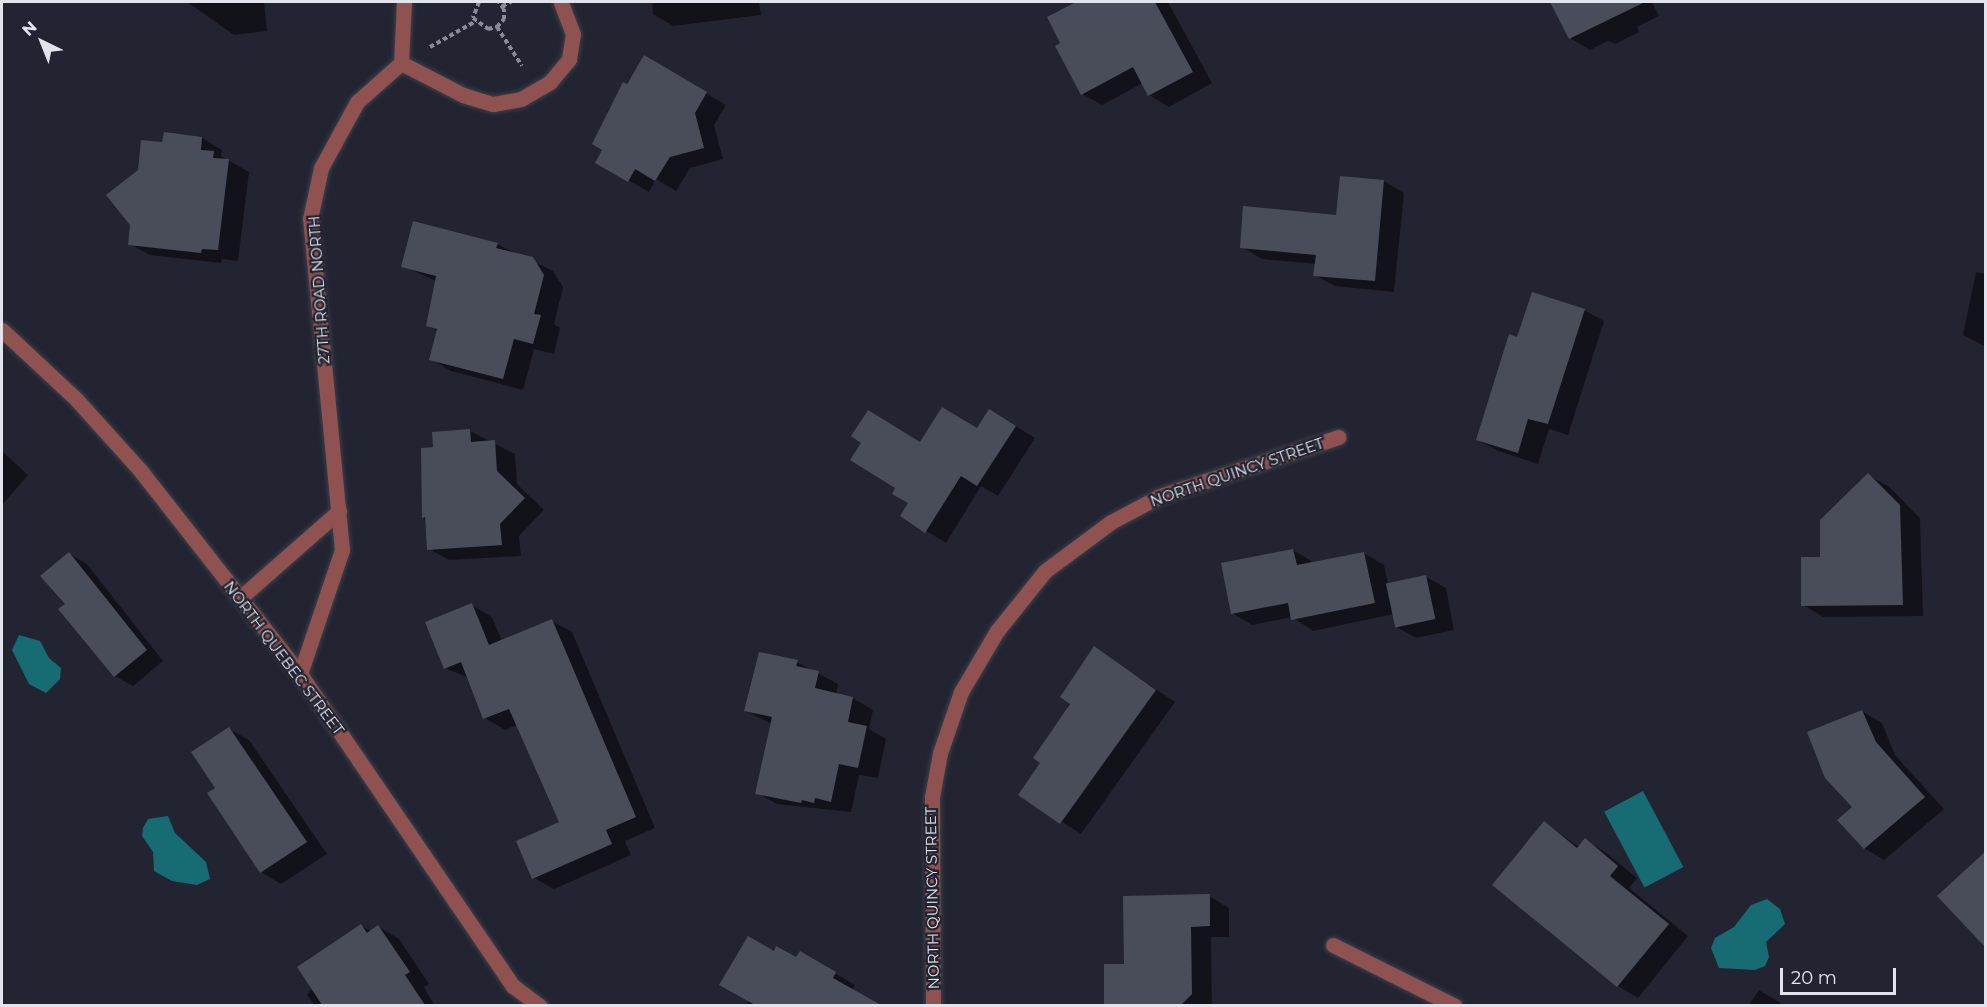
<!DOCTYPE html>
<html>
<head>
<meta charset="utf-8">
<style>
	body { margin:0 }
	#map { position:relative; width:1987px; height:1007px; overflow:hidden; background:#222531; font-family:Montserrat,sans-serif }
	div>[style] { position:absolute }
	.water>* { inset:0; background:#176b72; transform-origin:0 0 }
	.shadow>* { inset:0; background:#0007 }
	.building>* { inset:0; background:#494d5a; transform-origin:0 0 }
	.path>* { height:4px; margin-top:-2px; transform-origin:0; background:repeating-linear-gradient(90deg,#898c95 0 4.5px,transparent 0 7.5px) }
	.roads { filter:drop-shadow(0 0 2px #3d404b) drop-shadow(0 0 2px #3d404b) }
	.street>* { height:15px; margin:-7.5px; padding:0 7.5px; transform-origin:7.5px; border-radius:7.5px; background:#905151 }
	span { translate:-50% -50%; white-space:nowrap; text-align:center; line-height:1.15; -webkit-text-stroke:4.5px #222531; paint-order:stroke }
	.street-label { font-size:15px; color:#e1e4ec }
	.frame { position:absolute; inset:0; border:3px solid #e1e4ec; pointer-events:none }
	.north { position:absolute; left:12px; top:12px; width:60px; height:60px; -webkit-text-stroke:4px #222531; paint-order:stroke; rotate:317deg; font-size:16px; font-weight:700; line-height:24px; text-align:center; color:#e1e4ec }
	.north::after { content:''; display:block; margin:auto; width:21px; height:27px; background:#e1e4ec; clip-path:polygon(50% 0,100% 100%,50% 72%,0 100%) }
	.scale { position:absolute; left:1780px; top:968px; width:116px; height:27px; box-sizing:border-box; border:3px solid #e1e4ec; border-top:0; padding-left:8px; font-size:18px; line-height:21px; white-space:nowrap; color:#e1e4ec; -webkit-text-stroke:4px #222531; paint-order:stroke }
</style>
</head>
<body>
<div id="map">
	<div class="water">
		<div style="clip-path:polygon(19px 635px,40px 641px,49px 658px,61px 668px,60px 679px,46px 693px,29px 684px,12px 650px)"></div>
		<div style="left:1643px;top:791px;width:86px;height:44px;rotate:62deg"></div>
		<div style="clip-path:polygon(168px 816px,175px 833px,206px 862px,210px 879px,197px 885px,172px 881px,154px 871px,153px 852px,142px 836px,143px 828px,148px 819px)"></div>
		<div style="clip-path:polygon(1767px 899px,1780px 909px,1785px 924px,1766px 942px,1769px 957px,1765px 966px,1755px 970px,1719px 968px,1711px 948px,1715px 938px,1734px 927px,1751px 905px)"></div>
	</div>
	<div class="shadow">
		<div style="clip-path:polygon(187px 2px,264px 2px,267px 31px,234px 35px)"></div>
		<div style="clip-path:polygon(652px 2px,759px 2px,761px 15px,673px 26px,653px 14px)"></div>
		<div style="clip-path:polygon(1080px 2px,1168px 2px,1212px 83px,1169px 107px,1149px 95px,1143px 83px,1102px 105px,1082px 94px,1049px 18px)"></div>
		<div style="clip-path:polygon(1551px 2px,1652px 2px,1659px 16px,1637px 27px,1639px 32px,1615px 44px,1608px 41px,1590px 50px,1570px 38px)"></div>
		<div style="clip-path:polygon(644px 57px,726px 105px,714px 125px,723px 159px,690px 168px,676px 191px,656px 179px,649px 192px,597px 162px,605px 150px,611px 114px,607px 112px)"></div>
		<div style="clip-path:polygon(165px 134px,202px 138px,222px 150px,221px 156px,249px 172px,238px 261px,222px 259px,221px 263px,150px 255px,130px 244px,139px 171px,164px 144px)"></div>
		<div style="clip-path:polygon(1384px 181px,1404px 193px,1394px 292px,1335px 286px,1315px 275px,1316px 264px,1262px 259px,1242px 247px,1338px 216px)"></div>
		<div style="clip-path:polygon(497px 244px,553px 271px,563px 287px,554px 324px,560px 328px,554px 354px,534px 349px,523px 390px,451px 371px,431px 359px,438px 331px,428px 325px,436px 281px,403px 266px)"></div>
		<div style="clip-path:polygon(1976px 272px,1986px 274px,1986px 347px,1963px 335px)"></div>
		<div style="clip-path:polygon(1584px 310px,1604px 321px,1568px 435px,1549px 429px,1538px 464px,1498px 451px,1478px 440px,1518px 339px)"></div>
		<div style="clip-path:polygon(1009px 422px,1035px 438px,998px 496px,981px 486px,946px 543px,902px 516px,910px 503px,921px 444px)"></div>
		<div style="clip-path:polygon(470px 431px,515px 454px,517px 484px,544px 510px,519px 536px,521px 556px,449px 560px,429px 549px,424px 517px)"></div>
		<div style="clip-path:polygon(2px 451px,28px 475px,2px 505px)"></div>
		<div style="clip-path:polygon(1868px 475px,1888px 486px,1920px 518px,1923px 616px,1823px 617px,1803px 605px,1821px 558px)"></div>
		<div style="clip-path:polygon(1293px 550px,1313px 562px,1364px 553px,1384px 565px,1388px 584px,1426px 577px,1446px 588px,1454px 630px,1416px 638px,1396px 627px,1394px 614px,1313px 631px,1292px 617px,1252px 625px,1232px 613px)"></div>
		<div style="clip-path:polygon(69px 554px,87px 564px,163px 661px,133px 686px,115px 676px,67px 604px)"></div>
		<div style="clip-path:polygon(472px 605px,492px 617px,502px 641px,552px 621px,572px 632px,655px 828px,625px 841px,631px 855px,554px 889px,534px 878px,560px 822px,517px 725px,505px 730px,485px 718px,469px 678px,445px 668px)"></div>
		<div style="clip-path:polygon(1095px 648px,1175px 702px,1081px 834px,1020px 795px,1042px 762px)"></div>
		<div style="clip-path:polygon(797px 662px,838px 684px,836px 694px,853px 698px,873px 710px,869px 729px,886px 739px,878px 778px,859px 775px,851px 812px,777px 804px,757px 793px,772px 724px,746px 711px)"></div>
		<div style="clip-path:polygon(1862px 711px,1882px 723px,1895px 755px,1944px 809px,1884px 860px,1864px 848px,1854px 807px)"></div>
		<div style="clip-path:polygon(229px 729px,249px 740px,327px 854px,281px 884px,261px 872px,217px 788px)"></div>
		<div style="clip-path:polygon(1545px 823px,1579px 847px,1585px 840px,1605px 852px,1637px 878px,1629px 888px,1688px 936px,1638px 998px,1618px 986px,1494px 885px)"></div>
		<div style="clip-path:polygon(1209px 896px,1229px 908px,1229px 937px,1211px 937px,1212px 1006px,1106px 1005px,1126px 965px)"></div>
		<div style="clip-path:polygon(361px 926px,372px 932px,379px 927px,399px 939px,429px 984px,424px 987px,435px 1006px,315px 1006px,307px 995px)"></div>
		<div style="clip-path:polygon(774px 953px,796px 959px,800px 953px,855px 985px,852px 990px,868px 1000px,865px 1006px,746px 1006px)"></div>
		<div style="clip-path:polygon(1759px 990px,1779px 1002px,1784px 1006px,1748px 1006px)"></div>
	</div>
	<div class="building">
		<div style="clip-path:polygon(1076px 2px,1155px 2px,1193px 72px,1148px 96px,1133px 67px,1081px 95px,1055px 46px,1060px 43px,1047px 17px)"></div>
		<div style="clip-path:polygon(1550px 2px,1645px 2px,1569px 39px)"></div>
		<div style="clip-path:polygon(644px 55px,707px 92px,695px 113px,704px 148px,670px 157px,655px 181px,635px 169px,628px 182px,595px 163px,602px 150px,592px 144px,623px 82px,627px 84px)"></div>
		<div style="clip-path:polygon(164px 132px,202px 137px,201px 150px,214px 151px,213px 158px,229px 159px,218px 250px,202px 249px,201px 253px,128px 245px,130px 225px,106px 195px,138px 170px,141px 140px,162px 142px)"></div>
		<div style="clip-path:polygon(1340px 176px,1384px 180px,1375px 281px,1313px 276px,1316px 255px,1240px 248px,1243px 206px,1336px 215px)"></div>
		<div style="clip-path:polygon(413px 221px,498px 243px,496px 248px,533px 257px,544px 275px,534px 314px,541px 315px,533px 344px,514px 339px,503px 379px,429px 360px,437px 329px,426px 326px,436px 276px,401px 267px)"></div>
		<div style="clip-path:polygon(1532px 292px,1585px 309px,1548px 424px,1528px 419px,1518px 453px,1476px 440px,1509px 334px,1517px 337px)"></div>
		<div style="clip-path:polygon(942px 407px,977px 428px,989px 409px,1016px 426px,977px 486px,961px 476px,925px 533px,900px 516px,908px 503px,892px 494px,895px 488px,850px 460px,861px 443px,851px 436px,868px 410px,920px 442px)"></div>
		<div style="clip-path:polygon(470px 429px,471px 442px,495px 440px,497px 471px,525px 498px,500px 524px,502px 545px,427px 550px,425px 517px,422px 518px,421px 448px,433px 447px,432px 432px)"></div>
		<div style="clip-path:polygon(1868px 473px,1900px 505px,1903px 605px,1801px 606px,1801px 557px,1820px 557px,1820px 520px)"></div>
		<div style="clip-path:polygon(1293px 549px,1297px 565px,1364px 552px,1375px 603px,1291px 620px,1288px 603px,1231px 614px,1221px 563px)"></div>
		<div style="clip-path:polygon(69px 552px,147px 650px,114px 677px,58px 609px,65px 604px,40px 576px)"></div>
		<div style="left:1426px;top:575px;width:45px;height:41px;rotate:78deg"></div>
		<div style="clip-path:polygon(472px 603px,489px 645px,552px 619px,636px 817px,606px 830px,612px 844px,532px 879px,516px 841px,559px 822px,509px 709px,483px 719px,461px 662px,444px 669px,425px 622px)"></div>
		<div style="clip-path:polygon(1094px 646px,1156px 690px,1060px 824px,1018px 795px,1040px 763px,1033px 758px,1070px 704px,1060px 697px)"></div>
		<div style="clip-path:polygon(759px 652px,798px 660px,796px 666px,819px 671px,815px 688px,853px 697px,848px 722px,867px 726px,858px 768px,839px 764px,831px 802px,815px 798px,814px 803px,802px 800px,801px 803px,755px 794px,772px 717px,744px 711px)"></div>
		<div style="clip-path:polygon(1862px 710px,1876px 742px,1925px 797px,1864px 849px,1837px 820px,1852px 807px,1825px 778px,1807px 732px)"></div>
		<div style="clip-path:polygon(229px 727px,307px 842px,260px 873px,207px 793px,215px 788px,191px 752px)"></div>
		<div style="clip-path:polygon(1544px 821px,1577px 848px,1585px 838px,1618px 866px,1610px 876px,1669px 924px,1617px 987px,1492px 885px)"></div>
		<div style="clip-path:polygon(1986px 851px,1986px 948px,1937px 896px)"></div>
		<div style="clip-path:polygon(1210px 894px,1210px 926px,1191px 927px,1192px 994px,1182px 1004px,1104px 1005px,1104px 964px,1124px 964px,1123px 896px)"></div>
		<div style="clip-path:polygon(361px 924px,367px 933px,378px 925px,410px 972px,405px 975px,425px 1005px,322px 1005px,297px 967px)"></div>
		<div style="clip-path:polygon(748px 936px,774px 951px,776px 946px,796px 957px,800px 951px,836px 972px,833px 978px,881px 1005px,755px 1005px,719px 985px)"></div>
	</div>
	<div class="path">
		<div style="left:479px;top:2px;width:17px;rotate:111deg"></div>
		<div style="left:473px;top:18px;width:19px;rotate:36deg"></div>
		<div style="left:488px;top:29px;width:9px;rotate:-13deg"></div>
		<div style="left:497px;top:27px;width:11px;rotate:-49deg"></div>
		<div style="left:504px;top:19px;width:10px;rotate:-90deg"></div>
		<div style="left:504px;top:9px;width:9px;rotate:-126deg"></div>
		<div style="left:502px;top:6px;width:10px;rotate:-24deg"></div>
		<div style="left:497px;top:27px;width:46px;rotate:57.3deg"></div>
		<div style="left:430px;top:47px;width:53px;rotate:-29.5deg"></div>
	</div>
	<div class="roads">
		<div class="street">
			<div style="left:401px;top:63px;width:70px;rotate:27.3deg"></div>
			<div style="left:463px;top:95px;width:31px;rotate:17deg"></div>
			<div style="left:493px;top:104px;width:28px;rotate:-10deg"></div>
			<div style="left:521px;top:99px;width:34px;rotate:-30deg"></div>
			<div style="left:550px;top:82px;width:30px;rotate:-50deg"></div>
			<div style="left:569px;top:59px;width:25px;rotate:-81deg"></div>
			<div style="left:573px;top:34px;width:34px;rotate:-111deg"></div>
			<div style="left:2px;top:330px;width:101px;rotate:43deg"></div>
			<div style="left:76px;top:399px;width:96px;rotate:48deg"></div>
			<div style="left:140px;top:470px;width:259px;rotate:51.9deg"></div>
			<div style="left:300px;top:674px;width:378px;rotate:55.7deg"></div>
			<div style="left:513px;top:986px;width:34px;rotate:37deg"></div>
			<div style="left:240px;top:598px;width:132px;rotate:-41.3deg"></div>
			<div style="left:300px;top:674px;width:131px;rotate:-71.3deg"></div>
			<div style="left:342px;top:550px;width:333px;rotate:-95.5deg"></div>
			<div style="left:310px;top:219px;width:52px;rotate:-77.8deg"></div>
			<div style="left:321px;top:168px;width:75px;rotate:-61.4deg"></div>
			<div style="left:357px;top:102px;width:59px;rotate:-41.6deg"></div>
			<div style="left:401px;top:63px;width:61px;rotate:-87.2deg"></div>
			<div style="left:1333px;top:945px;width:136px;rotate:26.6deg"></div>
			<div style="left:933px;top:1006px;width:209px;rotate:-90.3deg"></div>
			<div style="left:932px;top:797px;width:45px;rotate:-79.7deg"></div>
			<div style="left:940px;top:753px;width:65px;rotate:-71deg"></div>
			<div style="left:961px;top:692px;width:71px;rotate:-59.5deg"></div>
			<div style="left:997px;top:631px;width:77px;rotate:-51.3deg"></div>
			<div style="left:1045px;top:571px;width:82px;rotate:-36.6deg"></div>
			<div style="left:1111px;top:522px;width:55px;rotate:-28deg"></div>
			<div style="left:1160px;top:496px;width:188px;rotate:-18.3deg"></div>
		</div>
	</div>
	<div class="street-label">
		<span style="left:319px;top:290px;rotate:-94deg">27TH ROAD NORTH</span>
		<span style="left:1237px;top:472px;rotate:-19deg">NORTH QUINCY STREET</span>
		<span style="left:284px;top:658px;rotate:53deg">NORTH QUEBEC STREET</span>
		<span style="left:932px;top:898px;rotate:-91deg">NORTH QUINCY STREET</span>
	</div>
	<div class="frame"></div>
	<div class="north">N</div>
	<div class="scale">20 m</div>
</div>
</body>
</html>
